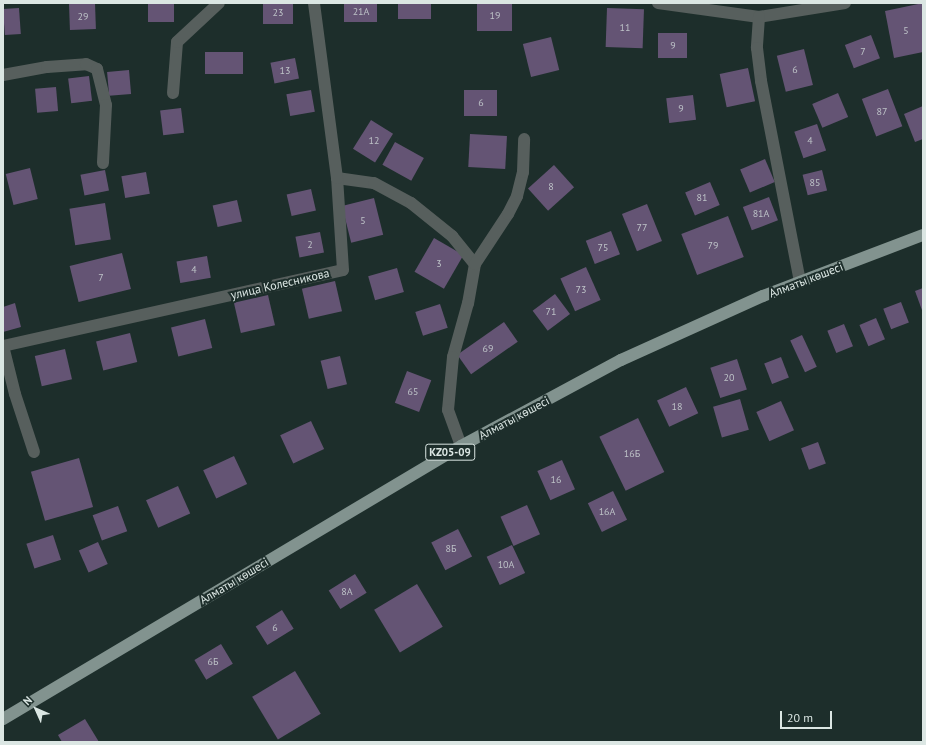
<!DOCTYPE html>
<html>
<head>
<meta charset="utf-8">
<style>
	body { margin:0 }
	#map { position:relative; width:926px; height:745px; overflow:hidden; background:#1d2e2b; font-family:"PT Sans",sans-serif }
	div>[style] { position:absolute }
	.building>* { inset:0; background:#645474; transform-origin:0 0 }
	.street>* { height:12px; margin:-6px; padding:0 6px; transform-origin:6px; border-radius:6px; background:#575f5d }
	.primary>* { height:12px; margin:-6px; padding:0 6px; transform-origin:6px; border-radius:6px; background:#82938f }
	span { translate:-50% -50%; white-space:nowrap; text-align:center; line-height:1.15; -webkit-text-stroke:4px #1d2e2b; paint-order:stroke }
	.number-label { font-size:10px; color:#bdc2c7 }
	.number-label span { -webkit-text-stroke-width:0 }
	.shield-label span { padding:1px 3px; background:#1d2e2b; border:1px solid; border-radius:3px; -webkit-text-stroke-width:0 }
	.shield-label { font-size:11px; color:#dbe6e3; font-weight:700 }
	.street-label { font-size:12px; color:#dbe6e3 }
	.frame { position:absolute; inset:0; border:4px solid #dbe6e3; pointer-events:none }
	.north { position:absolute; left:16px; top:689px; width:40px; height:40px; -webkit-text-stroke:3px #1d2e2b; paint-order:stroke; rotate:315deg; font-size:11px; font-weight:700; line-height:16px; text-align:center; color:#dbe6e3 }
	.north::after { content:''; display:block; margin:auto; width:14px; height:18px; background:#dbe6e3; clip-path:polygon(50% 0,100% 100%,50% 72%,0 100%) }
	.scale { position:absolute; left:780px; top:711px; width:52px; height:18px; box-sizing:border-box; border:2px solid #dbe6e3; border-top:0; padding-left:5px; font-size:12px; line-height:14px; white-space:nowrap; color:#dbe6e3; -webkit-text-stroke:3px #1d2e2b; paint-order:stroke }
</style>
</head>
<body>
<div id="map">
	<div class="building">
		<div style="left:95px;top:3px;width:26px;height:26px;rotate:88deg"></div>
		<div style="left:148px;top:3px;width:26px;height:19px"></div>
		<div style="left:263px;top:3px;width:30px;height:21px"></div>
		<div style="left:344px;top:3px;width:33px;height:19px"></div>
		<div style="left:398px;top:3px;width:33px;height:16px"></div>
		<div style="left:477px;top:3px;width:35px;height:28px"></div>
		<div style="clip-path:polygon(923px 3px,923px 52px,894px 58px,885px 11px)"></div>
		<div style="left:19px;top:8px;width:26px;height:16px;rotate:86deg"></div>
		<div style="left:607px;top:8px;width:37px;height:39px;rotate:2deg"></div>
		<div style="left:658px;top:33px;width:29px;height:25px"></div>
		<div style="left:871px;top:35px;width:25px;height:28px;rotate:69deg"></div>
		<div style="left:551px;top:37px;width:34px;height:29px;rotate:76deg"></div>
		<div style="left:804px;top:49px;width:37px;height:28px;rotate:76deg"></div>
		<div style="left:243px;top:52px;width:22px;height:38px;rotate:90deg"></div>
		<div style="left:295px;top:58px;width:21px;height:25px;rotate:79deg"></div>
		<div style="left:748px;top:68px;width:34px;height:29px;rotate:78deg"></div>
		<div style="left:129px;top:70px;width:24px;height:22px;rotate:85deg"></div>
		<div style="left:89px;top:76px;width:25px;height:21px;rotate:83deg"></div>
		<div style="left:56px;top:87px;width:24px;height:21px;rotate:85deg"></div>
		<div style="left:888px;top:89px;width:40px;height:28px;rotate:69deg"></div>
		<div style="left:311px;top:90px;width:22px;height:25px;rotate:80deg"></div>
		<div style="left:497px;top:90px;width:26px;height:33px;rotate:90deg"></div>
		<div style="left:838px;top:93px;width:26px;height:28px;rotate:67deg"></div>
		<div style="left:693px;top:95px;width:25px;height:27px;rotate:83deg"></div>
		<div style="clip-path:polygon(923px 106px,923px 139px,915px 142px,904px 114px)"></div>
		<div style="left:181px;top:108px;width:25px;height:21px;rotate:83deg"></div>
		<div style="left:371px;top:120px;width:26px;height:34px;rotate:32deg"></div>
		<div style="left:817px;top:124px;width:28px;height:24px;rotate:71deg"></div>
		<div style="left:470px;top:134px;width:37px;height:33px;rotate:3deg"></div>
		<div style="left:395px;top:142px;width:33px;height:26px;rotate:29deg"></div>
		<div style="left:765px;top:159px;width:25px;height:27px;rotate:67deg"></div>
		<div style="left:554px;top:165px;width:30px;height:35px;rotate:48deg"></div>
		<div style="left:30px;top:168px;width:32px;height:25px;rotate:76deg"></div>
		<div style="left:105px;top:170px;width:21px;height:25px;rotate:79deg"></div>
		<div style="left:822px;top:170px;width:21px;height:20px;rotate:76deg"></div>
		<div style="left:146px;top:172px;width:22px;height:25px;rotate:80deg"></div>
		<div style="left:710px;top:182px;width:25px;height:27px;rotate:67deg"></div>
		<div style="left:311px;top:189px;width:22px;height:25px;rotate:77deg"></div>
		<div style="left:769px;top:197px;width:25px;height:28px;rotate:69deg"></div>
		<div style="left:374px;top:198px;width:38px;height:33px;rotate:76deg"></div>
		<div style="left:237px;top:200px;width:22px;height:25px;rotate:77deg"></div>
		<div style="left:105px;top:203px;width:37px;height:36px;rotate:81deg"></div>
		<div style="left:647px;top:204px;width:40px;height:27px;rotate:68deg"></div>
		<div style="left:728px;top:216px;width:44px;height:50px;rotate:69deg"></div>
		<div style="left:611px;top:231px;width:25px;height:27px;rotate:69deg"></div>
		<div style="left:320px;top:232px;width:21px;height:25px;rotate:79deg"></div>
		<div style="left:434px;top:238px;width:34px;height:39px;rotate:30deg"></div>
		<div style="left:122px;top:253px;width:37px;height:54px;rotate:76deg"></div>
		<div style="left:207px;top:256px;width:22px;height:31px;rotate:80deg"></div>
		<div style="left:586px;top:267px;width:36px;height:28px;rotate:66deg"></div>
		<div style="left:397px;top:268px;width:25px;height:30px;rotate:74deg"></div>
		<div style="left:335px;top:281px;width:31px;height:34px;rotate:77deg"></div>
		<div style="clip-path:polygon(923px 288px,923px 313px,915px 291px)"></div>
		<div style="left:555px;top:294px;width:25px;height:28px;rotate:53deg"></div>
		<div style="left:268px;top:295px;width:31px;height:35px;rotate:77deg"></div>
		<div style="left:901px;top:302px;width:22px;height:19px;rotate:69deg"></div>
		<div style="clip-path:polygon(15px 303px,21px 327px,3px 332px,3px 307px)"></div>
		<div style="left:440px;top:304px;width:25px;height:26px;rotate:72deg"></div>
		<div style="left:876px;top:318px;width:23px;height:18px;rotate:67deg"></div>
		<div style="left:205px;top:319px;width:30px;height:35px;rotate:76deg"></div>
		<div style="left:504px;top:322px;width:24px;height:57px;rotate:55deg"></div>
		<div style="left:844px;top:324px;width:24px;height:18px;rotate:68deg"></div>
		<div style="left:130px;top:333px;width:30px;height:35px;rotate:76deg"></div>
		<div style="left:802px;top:335px;width:35px;height:13px;rotate:65deg"></div>
		<div style="left:65px;top:349px;width:31px;height:31px;rotate:77deg"></div>
		<div style="left:340px;top:356px;width:29px;height:20px;rotate:76deg"></div>
		<div style="left:781px;top:357px;width:22px;height:18px;rotate:69deg"></div>
		<div style="left:737px;top:359px;width:32px;height:28px;rotate:72deg"></div>
		<div style="left:407px;top:371px;width:26px;height:34px;rotate:21deg"></div>
		<div style="left:686px;top:387px;width:29px;height:32px;rotate:65deg"></div>
		<div style="left:740px;top:399px;width:32px;height:28px;rotate:74deg"></div>
		<div style="left:781px;top:401px;width:32px;height:27px;rotate:66deg"></div>
		<div style="left:638px;top:418px;width:60px;height:43px;rotate:64deg"></div>
		<div style="left:311px;top:421px;width:31px;height:34px;rotate:65deg"></div>
		<div style="left:818px;top:442px;width:23px;height:18px;rotate:70deg"></div>
		<div style="left:234px;top:456px;width:31px;height:34px;rotate:65deg"></div>
		<div style="left:79px;top:458px;width:51px;height:50px;rotate:74deg"></div>
		<div style="left:562px;top:460px;width:32px;height:27px;rotate:66deg"></div>
		<div style="left:178px;top:486px;width:30px;height:35px;rotate:66deg"></div>
		<div style="left:613px;top:491px;width:32px;height:28px;rotate:64deg"></div>
		<div style="left:527px;top:505px;width:32px;height:29px;rotate:66deg"></div>
		<div style="left:118px;top:506px;width:27px;height:27px;rotate:70deg"></div>
		<div style="left:458px;top:529px;width:31px;height:30px;rotate:63deg"></div>
		<div style="left:53px;top:535px;width:26px;height:28px;rotate:72deg"></div>
		<div style="left:98px;top:542px;width:24px;height:21px;rotate:66deg"></div>
		<div style="left:512px;top:545px;width:31px;height:28px;rotate:65deg"></div>
		<div style="left:355px;top:574px;width:22px;height:31px;rotate:58deg"></div>
		<div style="left:417px;top:584px;width:50px;height:50px;rotate:59deg"></div>
		<div style="left:282px;top:610px;width:22px;height:31px;rotate:58deg"></div>
		<div style="left:221px;top:644px;width:23px;height:31px;rotate:59deg"></div>
		<div style="left:295px;top:671px;width:50px;height:50px;rotate:59deg"></div>
		<div style="clip-path:polygon(85px 719px,99px 742px,62px 742px,58px 735px)"></div>
	</div>
	<div class="street">
		<div style="left:658px;top:3px;width:102px;rotate:7.9deg"></div>
		<div style="left:759px;top:17px;width:87px;rotate:-9.2deg"></div>
		<div style="left:759px;top:17px;width:31px;rotate:94deg"></div>
		<div style="left:757px;top:48px;width:33px;rotate:83deg"></div>
		<div style="left:761px;top:81px;width:205px;rotate:79deg"></div>
		<div style="left:3px;top:75px;width:45px;rotate:-10.3deg"></div>
		<div style="left:47px;top:67px;width:39px;rotate:-4deg"></div>
		<div style="left:86px;top:64px;width:12px;rotate:24deg"></div>
		<div style="left:97px;top:69px;width:37px;rotate:76deg"></div>
		<div style="left:106px;top:105px;width:58px;rotate:93deg"></div>
		<div style="left:173px;top:93px;width:51px;rotate:-85.5deg"></div>
		<div style="left:177px;top:42px;width:57px;rotate:-42.9deg"></div>
		<div style="left:337px;top:178px;width:37px;rotate:8deg"></div>
		<div style="left:374px;top:183px;width:42px;rotate:28.4deg"></div>
		<div style="left:411px;top:203px;width:53px;rotate:38.8deg"></div>
		<div style="left:452px;top:236px;width:36px;rotate:51deg"></div>
		<div style="left:475px;top:264px;width:40px;rotate:100deg"></div>
		<div style="left:468px;top:303px;width:56px;rotate:105.5deg"></div>
		<div style="left:453px;top:357px;width:53px;rotate:95.4deg"></div>
		<div style="left:448px;top:410px;width:38px;rotate:70deg"></div>
		<div style="left:475px;top:264px;width:60px;rotate:-56.6deg"></div>
		<div style="left:508px;top:214px;width:20px;rotate:-63deg"></div>
		<div style="left:517px;top:196px;width:25px;rotate:-76deg"></div>
		<div style="left:523px;top:172px;width:33px;rotate:-88deg"></div>
		<div style="left:3px;top:346px;width:348px;rotate:-12.6deg"></div>
		<div style="left:343px;top:270px;width:92px;rotate:-93.7deg"></div>
		<div style="left:337px;top:178px;width:177px;rotate:-97.5deg"></div>
		<div style="left:3px;top:346px;width:49px;rotate:76deg"></div>
		<div style="left:15px;top:394px;width:61px;rotate:71.9deg"></div>
	</div>
	<div class="primary">
		<div style="left:3px;top:719px;width:533px;rotate:-30.8deg"></div>
		<div style="left:461px;top:446px;width:182px;rotate:-28.3deg"></div>
		<div style="left:621px;top:360px;width:156px;rotate:-24.3deg"></div>
		<div style="left:763px;top:296px;width:171px;rotate:-20.9deg"></div>
	</div>
	<div class="number-label">
		<span style="left:361px;top:12px">21А</span>
		<span style="left:278px;top:13px">23</span>
		<span style="left:495px;top:16px">19</span>
		<span style="left:83px;top:17px">29</span>
		<span style="left:625px;top:28px">11</span>
		<span style="left:906px;top:31px">5</span>
		<span style="left:673px;top:46px">9</span>
		<span style="left:863px;top:52px">7</span>
		<span style="left:795px;top:70px">6</span>
		<span style="left:285px;top:71px">13</span>
		<span style="left:481px;top:103px">6</span>
		<span style="left:681px;top:109px">9</span>
		<span style="left:882px;top:112px">87</span>
		<span style="left:374px;top:141px">12</span>
		<span style="left:810px;top:141px">4</span>
		<span style="left:815px;top:183px">85</span>
		<span style="left:551px;top:187px">8</span>
		<span style="left:702px;top:198px">81</span>
		<span style="left:761px;top:214px">81А</span>
		<span style="left:363px;top:221px">5</span>
		<span style="left:642px;top:228px">77</span>
		<span style="left:310px;top:245px">2</span>
		<span style="left:713px;top:246px">79</span>
		<span style="left:603px;top:248px">75</span>
		<span style="left:439px;top:264px">3</span>
		<span style="left:194px;top:270px">4</span>
		<span style="left:101px;top:278px">7</span>
		<span style="left:581px;top:290px">73</span>
		<span style="left:551px;top:312px">71</span>
		<span style="left:488px;top:349px">69</span>
		<span style="left:729px;top:378px">20</span>
		<span style="left:413px;top:392px">65</span>
		<span style="left:677px;top:407px">18</span>
		<span style="left:632px;top:454px">16Б</span>
		<span style="left:556px;top:480px">16</span>
		<span style="left:607px;top:512px">16А</span>
		<span style="left:451px;top:549px">8Б</span>
		<span style="left:506px;top:565px">10А</span>
		<span style="left:347px;top:592px">8А</span>
		<span style="left:275px;top:628px">6</span>
		<span style="left:213px;top:662px">6Б</span>
	</div>
	<div class="shield-label">
		<span style="left:450px;top:452px">KZ05-09</span>
	</div>
	<div class="street-label">
		<span style="left:806px;top:280px;rotate:-21deg">Алматы көшесі</span>
		<span style="left:280px;top:284px;rotate:-13deg">улица Колесникова</span>
		<span style="left:514px;top:418px;rotate:-28deg">Алматы көшесі</span>
		<span style="left:234px;top:581px;rotate:-31deg">Алматы көшесі</span>
	</div>
	<div class="frame"></div>
	<div class="north">N</div>
	<div class="scale">20 m</div>
</div>
</body>
</html>
